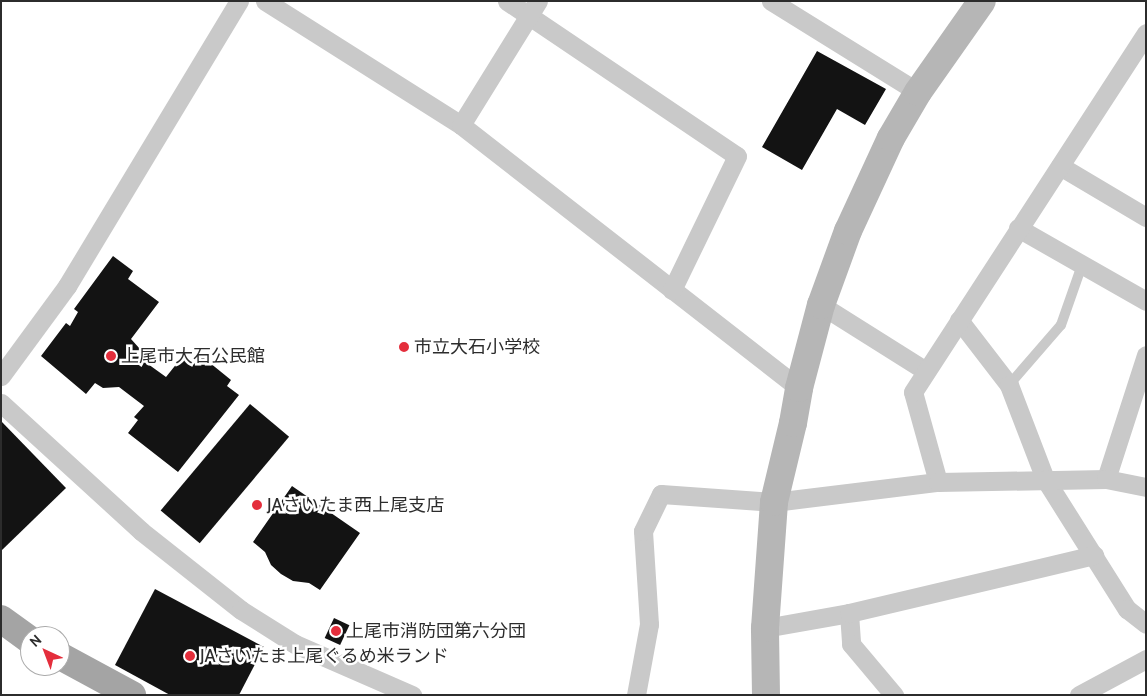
<!DOCTYPE html>
<html>
<head>
<meta charset="utf-8">
<style>
	body { margin:0 }
	#map { position:relative; width:1147px; height:696px; overflow:hidden; background:#fff; font-family:Cabin,"Noto Sans JP",sans-serif }
	div>[style] { position:absolute }
	.building>* { inset:0; background:#131313; transform-origin:0 0 }
	.lane>* { height:10px; margin:-5px; padding:0 5px; transform-origin:5px; border-radius:5px; background:#c9c9c9 }
	.street>* { height:19px; margin:-9.5px; padding:0 9.5px; transform-origin:9.5px; border-radius:9.5px; background:#c9c9c9 }
	.secondary>* { height:28px; margin:-14px; padding:0 14px; transform-origin:14px; border-radius:14px; background:#b6b6b6 }
	.primary>* { height:28px; margin:-14px; padding:0 14px; transform-origin:14px; border-radius:14px; background:#a4a4a4 }
	.dots>* { width:14px; height:14px; translate:-50% -50%; box-sizing:border-box; border:2px solid #fff; border-radius:50% }
	span { translate:-50% -50%; white-space:nowrap; text-align:center; line-height:1.15; -webkit-text-stroke:5px #fff; paint-order:stroke }
	.poi-label { font-size:18px; color:#2c2c2c }
	.left { translate:0 -50%; text-align:left }
	.frame { position:absolute; inset:0; border:2px solid #2c2c2c; pointer-events:none }
	.north { position:absolute; left:20px; top:626px; width:50px; height:50px; box-sizing:border-box; background:#fff; border:1px solid #ababab; border-radius:50%; rotate:317deg; font-size:14px; font-weight:700; line-height:20px; text-align:center; color:#2c2c2c }
	.north::after { content:''; display:block; margin:auto; width:18px; height:22px; background:#e42e3c; clip-path:polygon(50% 0,100% 100%,50% 72%,0 100%) }
</style>
</head>
<body>
<div id="map">
	<div class="building">
		<div style="clip-path:polygon(817px 51px,886px 89px,865px 125px,837px 109px,802px 170px,762px 147px)"></div>
		<div style="clip-path:polygon(113px 256px,133px 271px,128px 279px,159px 302px,131px 339px,140px 349px,141px 359px,166px 377px,182px 357px,191px 364px,199px 354px,231px 380px,227px 386px,239px 395px,178px 472px,128px 433px,138px 420px,134px 417px,144px 406px,119px 387px,103px 388px,95px 383px,86px 394px,41px 356px,66px 323px,70px 326px,78px 312px,74px 309px)"></div>
		<div style="left:250px;top:404px;width:51px;height:139px;rotate:40deg"></div>
		<div style="clip-path:polygon(1px 421px,66px 488px,1px 551px)"></div>
		<div style="clip-path:polygon(292px 486px,360px 533px,320px 590px,309px 583px,293px 581px,281px 574px,271px 565px,265px 552px,253px 542px)"></div>
		<div style="clip-path:polygon(155px 589px,264px 647px,239px 695px,170px 695px,115px 665px)"></div>
		<div style="left:334px;top:618px;width:17px;height:22px;rotate:25deg"></div>
	</div>
	<div class="lane">
		<div style="left:1009px;top:385px;width:79px;rotate:-49.1deg"></div>
		<div style="left:1061px;top:325px;width:64px;rotate:-70.7deg"></div>
	</div>
	<div class="street">
		<div style="left:265px;top:1px;width:232px;rotate:32.3deg"></div>
		<div style="left:461px;top:125px;width:428px;rotate:37.9deg"></div>
		<div style="left:507px;top:1px;width:277px;rotate:34deg"></div>
		<div style="left:737px;top:156px;width:149px;rotate:115.9deg"></div>
		<div style="left:771px;top:1px;width:173px;rotate:31.8deg"></div>
		<div style="left:461px;top:125px;width:146px;rotate:-58.2deg"></div>
		<div style="left:1060px;top:166px;width:100px;rotate:30.7deg"></div>
		<div style="left:1018px;top:228px;width:147px;rotate:29.7deg"></div>
		<div style="left:821px;top:305px;width:124px;rotate:32.2deg"></div>
		<div style="left:959px;top:320px;width:82px;rotate:52.4deg"></div>
		<div style="left:1009px;top:385px;width:101px;rotate:69deg"></div>
		<div style="left:1045px;top:479px;width:154px;rotate:57.8deg"></div>
		<div style="left:1127px;top:609px;width:24px;rotate:38deg"></div>
		<div style="left:1px;top:376px;width:112px;rotate:-53.7deg"></div>
		<div style="left:67px;top:286px;width:333px;rotate:-58.9deg"></div>
		<div style="left:1px;top:403px;width:190px;rotate:42.4deg"></div>
		<div style="left:141px;top:531px;width:127px;rotate:38.3deg"></div>
		<div style="left:241px;top:610px;width:64px;rotate:32.2deg"></div>
		<div style="left:295px;top:644px;width:128px;rotate:23.6deg"></div>
		<div style="left:1106px;top:479px;width:130px;rotate:-72.1deg"></div>
		<div style="left:938px;top:482px;width:93px;rotate:-105.5deg"></div>
		<div style="left:913px;top:392px;width:428px;rotate:-57deg"></div>
		<div style="left:849px;top:613px;width:31px;rotate:86deg"></div>
		<div style="left:851px;top:644px;width:67px;rotate:49.9deg"></div>
		<div style="left:765px;top:628px;width:85px;rotate:-10.1deg"></div>
		<div style="left:849px;top:613px;width:252px;rotate:-13.3deg"></div>
		<div style="left:636px;top:695px;width:72px;rotate:-79.6deg"></div>
		<div style="left:649px;top:624px;width:93px;rotate:-93.7deg"></div>
		<div style="left:643px;top:531px;width:41px;rotate:-64.1deg"></div>
		<div style="left:661px;top:494px;width:113px;rotate:4deg"></div>
		<div style="left:774px;top:502px;width:165px;rotate:-7deg"></div>
		<div style="left:938px;top:482px;width:168px;rotate:-1deg"></div>
		<div style="left:1106px;top:479px;width:41px;rotate:11.3deg"></div>
		<div style="left:1079px;top:695px;width:76px;rotate:-28.2deg"></div>
	</div>
	<div class="secondary">
		<div style="left:766px;top:695px;width:67px;rotate:-90.9deg"></div>
		<div style="left:765px;top:628px;width:126px;rotate:-85.9deg"></div>
		<div style="left:774px;top:502px;width:81px;rotate:-76.5deg"></div>
		<div style="left:793px;top:423px;width:36px;rotate:-80deg"></div>
		<div style="left:799px;top:388px;width:86px;rotate:-75.2deg"></div>
		<div style="left:821px;top:305px;width:79px;rotate:-70deg"></div>
		<div style="left:848px;top:231px;width:102px;rotate:-65.2deg"></div>
		<div style="left:891px;top:138px;width:53px;rotate:-59.6deg"></div>
		<div style="left:918px;top:92px;width:111px;rotate:-54.9deg"></div>
	</div>
	<div class="primary">
		<div style="left:1px;top:619px;width:36px;rotate:36deg"></div>
		<div style="left:60px;top:656px;width:82px;rotate:28.4deg"></div>
	</div>
	<div class="dots">
		<div style="left:404px;top:347px;background:#e42e3c"></div>
		<div style="left:111px;top:356px;background:#e42e3c"></div>
		<div style="left:257px;top:505px;background:#e42e3c"></div>
		<div style="left:336px;top:631px;background:#e42e3c"></div>
		<div style="left:190px;top:656px;background:#e42e3c"></div>
	</div>
	<div class="poi-label">
		<span class="left" style="left:414px;top:347px">市立大石小学校</span>
		<span class="left" style="left:121px;top:356px">上尾市大石公民館</span>
		<span class="left" style="left:267px;top:505px">JAさいたま西上尾支店</span>
		<span class="left" style="left:346px;top:631px">上尾市消防団第六分団</span>
		<span class="left" style="left:200px;top:656px">JAさいたま上尾ぐるめ米ランド</span>
	</div>
	<div class="frame"></div>
	<div class="north">N</div>
</div>
</body>
</html>
